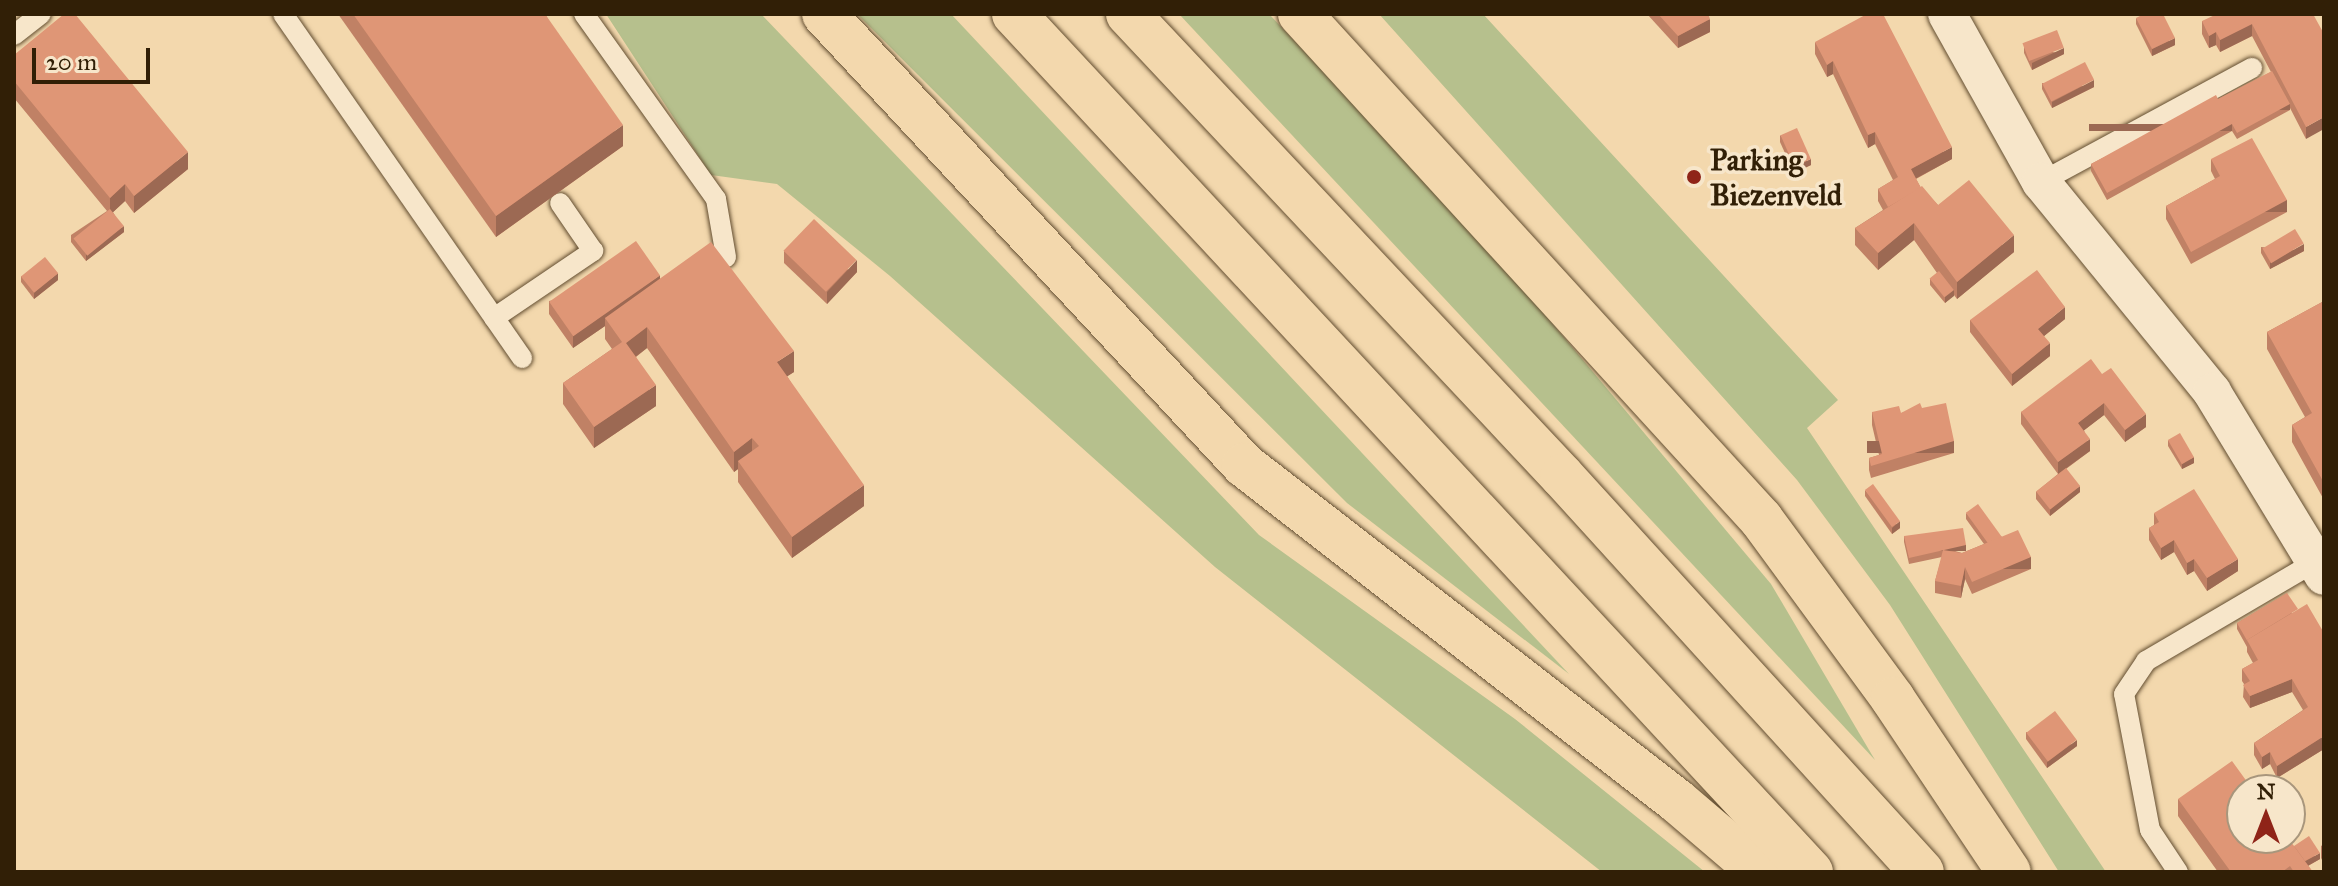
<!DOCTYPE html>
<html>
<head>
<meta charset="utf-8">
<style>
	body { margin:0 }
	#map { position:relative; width:2338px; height:886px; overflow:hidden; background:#f3d8ad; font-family:"IM FELL Great Primer",serif }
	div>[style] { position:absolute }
	.green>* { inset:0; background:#b6c08d }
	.roads { filter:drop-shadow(0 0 2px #624d30) drop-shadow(0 0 2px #624d30) }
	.lane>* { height:20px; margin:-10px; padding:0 10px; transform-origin:10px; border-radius:10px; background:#f7e6ca }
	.street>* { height:38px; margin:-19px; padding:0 19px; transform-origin:19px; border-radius:19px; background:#f7e6ca }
	.highway>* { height:44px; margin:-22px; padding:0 22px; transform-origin:22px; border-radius:22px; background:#f3d8ad }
	.wall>* { inset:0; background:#c08165 }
	.shaded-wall>* { inset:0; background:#9c6953; transform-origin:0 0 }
	.building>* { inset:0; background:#df9676; transform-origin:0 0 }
	.dots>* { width:22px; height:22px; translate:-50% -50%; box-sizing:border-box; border:4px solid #f7e6ca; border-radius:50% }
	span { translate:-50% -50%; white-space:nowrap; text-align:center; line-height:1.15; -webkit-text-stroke:7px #f7e6ca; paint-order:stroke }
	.poi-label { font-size:30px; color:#311f06; font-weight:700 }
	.left { translate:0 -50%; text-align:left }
	.frame { position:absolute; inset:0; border:16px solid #311f06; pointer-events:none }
	.north { position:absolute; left:2226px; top:774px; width:80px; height:80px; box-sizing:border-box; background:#f7e6ca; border:2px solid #a8967c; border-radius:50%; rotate:0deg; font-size:22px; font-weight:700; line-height:32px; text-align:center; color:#311f06 }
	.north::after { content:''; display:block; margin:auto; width:28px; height:36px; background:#8f2418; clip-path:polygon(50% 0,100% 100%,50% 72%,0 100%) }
	.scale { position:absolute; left:32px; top:48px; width:118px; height:36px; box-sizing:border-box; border:4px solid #311f06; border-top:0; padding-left:10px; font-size:24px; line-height:28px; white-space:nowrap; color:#311f06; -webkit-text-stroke:6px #f7e6ca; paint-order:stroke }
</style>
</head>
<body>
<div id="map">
	<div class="green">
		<div style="clip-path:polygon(606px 14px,761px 14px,1259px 535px,1515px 719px,1705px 872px,1602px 872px,1215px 567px,890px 276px,777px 184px,711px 175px)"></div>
		<div style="clip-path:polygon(857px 14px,951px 14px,1569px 674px,1347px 503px)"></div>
		<div style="clip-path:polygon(1179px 14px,1269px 14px,1484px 242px,1771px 584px,1875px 760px)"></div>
		<div style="clip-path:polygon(1379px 14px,1483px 14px,1838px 400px,1807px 428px,2106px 872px,2059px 872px,1890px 605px,1797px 480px)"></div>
	</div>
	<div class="roads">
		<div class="lane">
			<div style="left:283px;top:14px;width:419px;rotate:55.2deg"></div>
			<div style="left:584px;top:14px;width:227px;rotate:54.5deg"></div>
			<div style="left:716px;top:199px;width:59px;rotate:80.2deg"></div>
			<div style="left:14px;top:35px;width:34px;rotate:-38deg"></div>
			<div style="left:2041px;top:182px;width:240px;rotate:-28.4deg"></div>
			<div style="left:494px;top:318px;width:120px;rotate:-34.1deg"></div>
			<div style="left:593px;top:251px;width:58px;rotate:-124.5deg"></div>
			<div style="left:2178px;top:872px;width:50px;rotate:-123.7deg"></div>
			<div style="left:2150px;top:830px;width:138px;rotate:-100.8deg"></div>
			<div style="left:2124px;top:694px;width:40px;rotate:-56deg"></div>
			<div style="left:2146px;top:661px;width:196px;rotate:-30.4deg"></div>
		</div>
		<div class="street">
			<div style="left:1947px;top:14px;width:193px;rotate:60.8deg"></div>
			<div style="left:2041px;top:182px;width:271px;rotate:50.8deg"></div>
			<div style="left:2212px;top:392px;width:215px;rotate:58.7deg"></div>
		</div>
		<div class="highway">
			<div style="left:824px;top:14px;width:616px;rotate:47.04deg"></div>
			<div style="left:1244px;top:465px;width:548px;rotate:37.81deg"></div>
			<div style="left:1677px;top:801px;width:109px;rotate:40.5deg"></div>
			<div style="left:1014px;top:14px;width:1171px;rotate:47.11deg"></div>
			<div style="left:1128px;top:14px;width:634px;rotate:46.79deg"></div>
			<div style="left:1562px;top:476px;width:535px;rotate:47.73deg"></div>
			<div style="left:1300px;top:14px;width:684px;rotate:47.61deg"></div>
			<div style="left:1761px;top:519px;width:223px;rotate:53.7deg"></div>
			<div style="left:1893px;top:699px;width:208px;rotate:56.2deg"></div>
		</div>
	</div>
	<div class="wall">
		<div style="clip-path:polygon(338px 14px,545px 14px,623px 146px,496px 237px)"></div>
		<div style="clip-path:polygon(1647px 14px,1708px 14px,1710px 32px,1678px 48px)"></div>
		<div style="clip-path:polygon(2313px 14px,2306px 139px,2290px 108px,2290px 110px,2237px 139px,2232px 131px,2107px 200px,2091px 171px,2091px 164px,2271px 72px,2252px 36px,2220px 52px,2216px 45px,2209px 48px,2202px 34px,2202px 21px)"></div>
		<div style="clip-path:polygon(2136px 18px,2175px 45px,2152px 56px,2136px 24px)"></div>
		<div style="clip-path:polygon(1815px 42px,1952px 159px,1916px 179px,1921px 188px,1938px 205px,2014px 252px,1957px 299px,1954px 295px,1945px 303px,1930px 285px,1930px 279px,1937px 273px,1914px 240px,1878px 270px,1855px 245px,1855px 228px,1883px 210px,1878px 201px,1878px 189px,1893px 180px,1875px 144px,1868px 148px,1833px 74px,1827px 77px,1815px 54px)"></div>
		<div style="clip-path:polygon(2024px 47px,2064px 54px,2032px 70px,2024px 53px)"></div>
		<div style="clip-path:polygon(14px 55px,188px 169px,134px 213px,125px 201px,113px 212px,124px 232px,86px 261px,71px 242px,71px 235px,107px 211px,14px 98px)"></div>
		<div style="clip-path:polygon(2042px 83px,2094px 87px,2052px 108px,2042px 89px)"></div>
		<div style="clip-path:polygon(1780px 135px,1811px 165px,1794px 173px,1780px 142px)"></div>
		<div style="clip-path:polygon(2211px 159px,2287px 212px,2191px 264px,2166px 219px,2166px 206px,2215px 179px,2211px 171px)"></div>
		<div style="clip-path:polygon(2261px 247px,2304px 251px,2270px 269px,2261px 253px)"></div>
		<div style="clip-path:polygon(784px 251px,857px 272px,827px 304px,784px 263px)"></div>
		<div style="clip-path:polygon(21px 276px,58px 280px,34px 299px,21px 282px)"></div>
		<div style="clip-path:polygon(660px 279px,794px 372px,787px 376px,864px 506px,792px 558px,738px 482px,738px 469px,734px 472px,647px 348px,636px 357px,656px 406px,594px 448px,563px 404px,563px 383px,612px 349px,605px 339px,605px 326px,573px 348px,549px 314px,549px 301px)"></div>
		<div style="clip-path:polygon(2324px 301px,2324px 500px,2292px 442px,2292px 425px,2305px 417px,2267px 349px,2267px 332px)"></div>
		<div style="clip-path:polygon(2065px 319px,2044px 336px,2050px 356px,2012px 386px,1970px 332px,1970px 320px)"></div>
		<div style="clip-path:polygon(2102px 374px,2146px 427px,2125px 442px,2104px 415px,2084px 430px,2090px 451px,2066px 469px,2080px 492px,2050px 516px,2036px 499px,2036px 492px,2058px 474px,2021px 424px,2021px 412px)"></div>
		<div style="clip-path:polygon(1922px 408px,1954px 453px,1871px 478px,1869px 470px,1869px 458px,1879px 455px,1872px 425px,1872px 412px,1901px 413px)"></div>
		<div style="clip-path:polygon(2168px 440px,2194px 463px,2182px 469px,2168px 446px)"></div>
		<div style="clip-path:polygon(1865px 490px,1900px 528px,1892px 534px,1865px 496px)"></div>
		<div style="clip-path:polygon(1966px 513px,2002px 537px,2031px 569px,1972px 594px,1965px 579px,1961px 598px,1935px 593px,1935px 581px,1942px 557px,1909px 564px,1904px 542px,1904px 536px,1962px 553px,1984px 544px,1966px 519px)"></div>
		<div style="clip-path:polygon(2154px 513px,2238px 571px,2207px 591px,2194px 571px,2187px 575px,2174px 552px,2161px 560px,2149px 540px,2149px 528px,2154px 525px)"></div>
		<div style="clip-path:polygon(2287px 593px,2324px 749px,2277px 778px,2270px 764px,2262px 769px,2254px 755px,2254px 743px,2303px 710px,2292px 692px,2250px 708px,2243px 697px,2244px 684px,2242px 681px,2242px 669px,2253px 663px,2247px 652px,2247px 647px,2237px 629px,2237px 623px)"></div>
		<div style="clip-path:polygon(2026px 732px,2077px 746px,2047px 768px,2026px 739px)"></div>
		<div style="clip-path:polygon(2178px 799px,2294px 846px,2320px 859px,2308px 866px,2313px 872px,2218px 872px,2178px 816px)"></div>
		<div style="clip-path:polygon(2324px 844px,2324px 864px,2321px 858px,2321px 846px)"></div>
	</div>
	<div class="shaded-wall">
		<div style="clip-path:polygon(1710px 19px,1710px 32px,1678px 48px,1678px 36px)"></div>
		<div style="clip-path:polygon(2252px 24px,2252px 36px,2220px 52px,2220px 40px)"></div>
		<div style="clip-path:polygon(2216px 32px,2216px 45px,2209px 48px,2209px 36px)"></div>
		<div style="clip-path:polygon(2175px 38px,2175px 45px,2152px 56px,2152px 49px)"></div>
		<div style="clip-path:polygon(2064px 48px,2064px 54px,2032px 70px,2032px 63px)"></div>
		<div style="clip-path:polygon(1833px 61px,1833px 74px,1827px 77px,1827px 65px)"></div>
		<div style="clip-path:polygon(2094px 80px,2094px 87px,2052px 108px,2052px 102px)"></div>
		<div style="left:2290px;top:104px;width:6px;height:60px;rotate:90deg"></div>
		<div style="clip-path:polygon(2324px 117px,2324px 129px,2306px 139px,2306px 127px)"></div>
		<div style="left:2232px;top:124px;width:7px;height:143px;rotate:90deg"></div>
		<div style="clip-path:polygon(623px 125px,623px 146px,496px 237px,496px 216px)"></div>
		<div style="clip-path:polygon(1875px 132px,1875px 144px,1868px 148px,1868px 135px)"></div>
		<div style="clip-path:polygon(1952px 147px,1952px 159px,1911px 181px,1911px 169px)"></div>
		<div style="clip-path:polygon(188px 152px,188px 169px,134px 213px,134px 196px)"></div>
		<div style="clip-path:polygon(1811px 159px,1811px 165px,1794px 173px,1794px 167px)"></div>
		<div style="clip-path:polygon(125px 184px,125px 201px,110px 215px,110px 198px)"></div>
		<div style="left:2287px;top:200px;width:12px;height:109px;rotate:90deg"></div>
		<div style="clip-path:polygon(1914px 223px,1914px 240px,1878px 270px,1878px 253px)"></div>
		<div style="clip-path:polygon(124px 226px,124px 232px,86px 261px,86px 254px)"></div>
		<div style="clip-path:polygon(2014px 235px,2014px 252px,1957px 299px,1957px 282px)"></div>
		<div style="clip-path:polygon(2304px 244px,2304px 251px,2270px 269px,2270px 263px)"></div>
		<div style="clip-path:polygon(857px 260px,857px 272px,827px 304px,827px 292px)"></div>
		<div style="clip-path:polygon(58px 273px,58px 280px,34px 299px,34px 292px)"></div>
		<div style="clip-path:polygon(660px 275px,660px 287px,605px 318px,605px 326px,573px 348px,573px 336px)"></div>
		<div style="clip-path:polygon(1954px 290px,1954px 296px,1945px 303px,1945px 297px)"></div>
		<div style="clip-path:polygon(2065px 307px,2065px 319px,2038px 341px,2038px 329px)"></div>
		<div style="clip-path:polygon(647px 327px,647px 348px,626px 364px,626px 343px)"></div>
		<div style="clip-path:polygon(2050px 343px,2050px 356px,2012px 386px,2012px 374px)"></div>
		<div style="clip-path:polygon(794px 351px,794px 372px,777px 383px,777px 362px)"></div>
		<div style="clip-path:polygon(656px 385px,656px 406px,594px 448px,594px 427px)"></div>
		<div style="clip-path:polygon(2104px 403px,2104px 415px,2078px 435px,2078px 423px)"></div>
		<div style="clip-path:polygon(2146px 414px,2146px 427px,2125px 442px,2125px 430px)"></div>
		<div style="clip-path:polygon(752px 438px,752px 459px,738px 461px,738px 469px,734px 472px,734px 452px)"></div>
		<div style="clip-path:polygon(2090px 439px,2090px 451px,2058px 474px,2058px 462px)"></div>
		<div style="left:1954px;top:441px;width:12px;height:87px;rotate:90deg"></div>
		<div style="clip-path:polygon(2194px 457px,2194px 463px,2182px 469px,2182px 463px)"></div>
		<div style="clip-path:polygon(864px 485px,864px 506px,792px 558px,792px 537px)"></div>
		<div style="clip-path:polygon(2080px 486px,2080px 492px,2050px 516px,2050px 509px)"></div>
		<div style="clip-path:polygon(1900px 521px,1900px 528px,1892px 534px,1892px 528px)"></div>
		<div style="clip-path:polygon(2174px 540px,2174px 552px,2161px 560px,2161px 548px)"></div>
		<div style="left:1966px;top:545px;width:6px;height:58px;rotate:90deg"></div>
		<div style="left:2031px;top:557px;width:12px;height:64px;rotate:90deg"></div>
		<div style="clip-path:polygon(2194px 559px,2194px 571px,2187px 575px,2187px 563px)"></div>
		<div style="clip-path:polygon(2238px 559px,2238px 571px,2207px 591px,2207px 578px)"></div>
		<div style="clip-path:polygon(1965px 567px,1965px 579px,1961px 598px,1961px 586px)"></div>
		<div style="clip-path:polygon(2292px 679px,2292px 692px,2250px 708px,2250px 696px)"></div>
		<div style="clip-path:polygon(2324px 736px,2324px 749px,2277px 778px,2277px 766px)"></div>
		<div style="clip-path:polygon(2077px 740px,2077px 746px,2047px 768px,2047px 762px)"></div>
		<div style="clip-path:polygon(2270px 752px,2270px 764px,2262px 769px,2262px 757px)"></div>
		<div style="clip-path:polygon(2320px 853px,2320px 859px,2302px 869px,2302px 863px)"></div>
	</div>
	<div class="building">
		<div style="clip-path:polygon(64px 14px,75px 14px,188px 152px,134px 196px,125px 184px,110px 198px,14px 81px,14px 55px)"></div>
		<div style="clip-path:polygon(353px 14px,545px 14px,623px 125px,496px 216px)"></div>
		<div style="clip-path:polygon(1658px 14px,1708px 14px,1710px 19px,1678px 36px)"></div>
		<div style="clip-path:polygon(1867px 14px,1883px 14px,1952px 147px,1911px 169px,1921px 188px,1888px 207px,1878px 189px,1898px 177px,1875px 132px,1868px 135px,1833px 61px,1827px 65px,1815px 42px)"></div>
		<div style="clip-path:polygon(2144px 14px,2163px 14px,2175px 38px,2152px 49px,2136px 18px)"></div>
		<div style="clip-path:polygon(2217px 14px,2313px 14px,2324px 34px,2324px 117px,2306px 127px,2252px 24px,2220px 40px,2216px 32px,2209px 36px,2202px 21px)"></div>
		<div style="left:2057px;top:30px;width:19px;height:37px;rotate:69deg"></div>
		<div style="left:2085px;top:62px;width:20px;height:48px;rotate:63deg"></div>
		<div style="clip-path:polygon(2272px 71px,2290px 104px,2237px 133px,2232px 124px,2107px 193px,2091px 164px,2216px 95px,2218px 99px)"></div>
		<div style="left:1797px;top:128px;width:34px;height:18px;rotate:66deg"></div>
		<div style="clip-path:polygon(2252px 138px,2287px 200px,2191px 252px,2166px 206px,2220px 176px,2211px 159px)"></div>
		<div style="clip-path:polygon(1969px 180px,2014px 235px,1957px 282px,1914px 223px,1878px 253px,1855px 228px,1922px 186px,1938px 205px)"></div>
		<div style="left:110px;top:209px;width:22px;height:47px;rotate:51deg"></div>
		<div style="left:814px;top:219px;width:59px;height:44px;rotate:44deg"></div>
		<div style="left:2295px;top:229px;width:17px;height:38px;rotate:59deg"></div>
		<div style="left:636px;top:241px;width:42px;height:106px;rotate:55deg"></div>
		<div style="clip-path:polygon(711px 242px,794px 351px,777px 362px,864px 485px,792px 537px,738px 461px,759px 446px,752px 438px,734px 452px,647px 327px,626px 343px,656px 385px,594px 427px,563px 383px,622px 342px,605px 318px)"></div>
		<div style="left:45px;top:257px;width:21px;height:31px;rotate:51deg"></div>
		<div style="clip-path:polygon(2037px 270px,2065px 307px,2038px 329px,2050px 343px,2012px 374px,1970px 320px)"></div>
		<div style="left:1939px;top:271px;width:24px;height:12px;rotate:52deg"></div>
		<div style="clip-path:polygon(2324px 301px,2324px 483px,2292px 425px,2312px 413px,2267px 332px)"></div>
		<div style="clip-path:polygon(2091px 359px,2102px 374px,2111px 368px,2146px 414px,2125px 430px,2104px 403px,2078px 423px,2090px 439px,2058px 462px,2021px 412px)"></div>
		<div style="clip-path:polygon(1920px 403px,1922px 408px,1946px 403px,1954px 441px,1871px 466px,1869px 458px,1882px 454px,1872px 412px,1899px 406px,1901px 413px)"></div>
		<div style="left:2180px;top:433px;width:28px;height:14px;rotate:60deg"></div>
		<div style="left:2066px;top:468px;width:23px;height:38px;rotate:52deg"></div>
		<div style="left:1873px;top:484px;width:46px;height:10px;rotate:54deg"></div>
		<div style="clip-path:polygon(2194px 489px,2238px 559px,2207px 578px,2194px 559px,2187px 563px,2174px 540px,2161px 548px,2149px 528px,2159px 522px,2154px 513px)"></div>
		<div style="left:1978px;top:504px;width:41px;height:15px;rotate:54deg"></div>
		<div style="clip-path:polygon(1963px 528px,1966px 545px,1909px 558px,1904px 536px)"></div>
		<div style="clip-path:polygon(2018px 530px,2031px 557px,1972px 582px,1965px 567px,1961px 586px,1935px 581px,1943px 550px,1962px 553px)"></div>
		<div style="clip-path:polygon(2287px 593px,2298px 609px,2247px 640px,2249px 644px,2237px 623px)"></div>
		<div style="clip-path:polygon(2307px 604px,2324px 633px,2324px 736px,2277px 766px,2270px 752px,2262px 757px,2254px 743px,2308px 707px,2292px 679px,2250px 696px,2243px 685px,2250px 681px,2242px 669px,2258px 660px,2247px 640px)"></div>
		<div style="left:2055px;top:711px;width:36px;height:36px;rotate:53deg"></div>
		<div style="clip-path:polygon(2232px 761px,2253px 790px,2242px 790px,2242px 838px,2288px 838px,2313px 872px,2294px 872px,2290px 866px,2282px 872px,2231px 872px,2178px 799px)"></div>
		<div style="clip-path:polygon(2309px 836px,2320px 853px,2305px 861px,2294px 846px)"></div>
	</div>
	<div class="dots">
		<div style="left:1694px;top:177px;background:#8f2418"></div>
	</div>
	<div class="poi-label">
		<span class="left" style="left:1710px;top:177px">Parking<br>Biezenveld</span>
	</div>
	<div class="frame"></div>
	<div class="north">N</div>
	<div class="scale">20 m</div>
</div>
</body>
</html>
